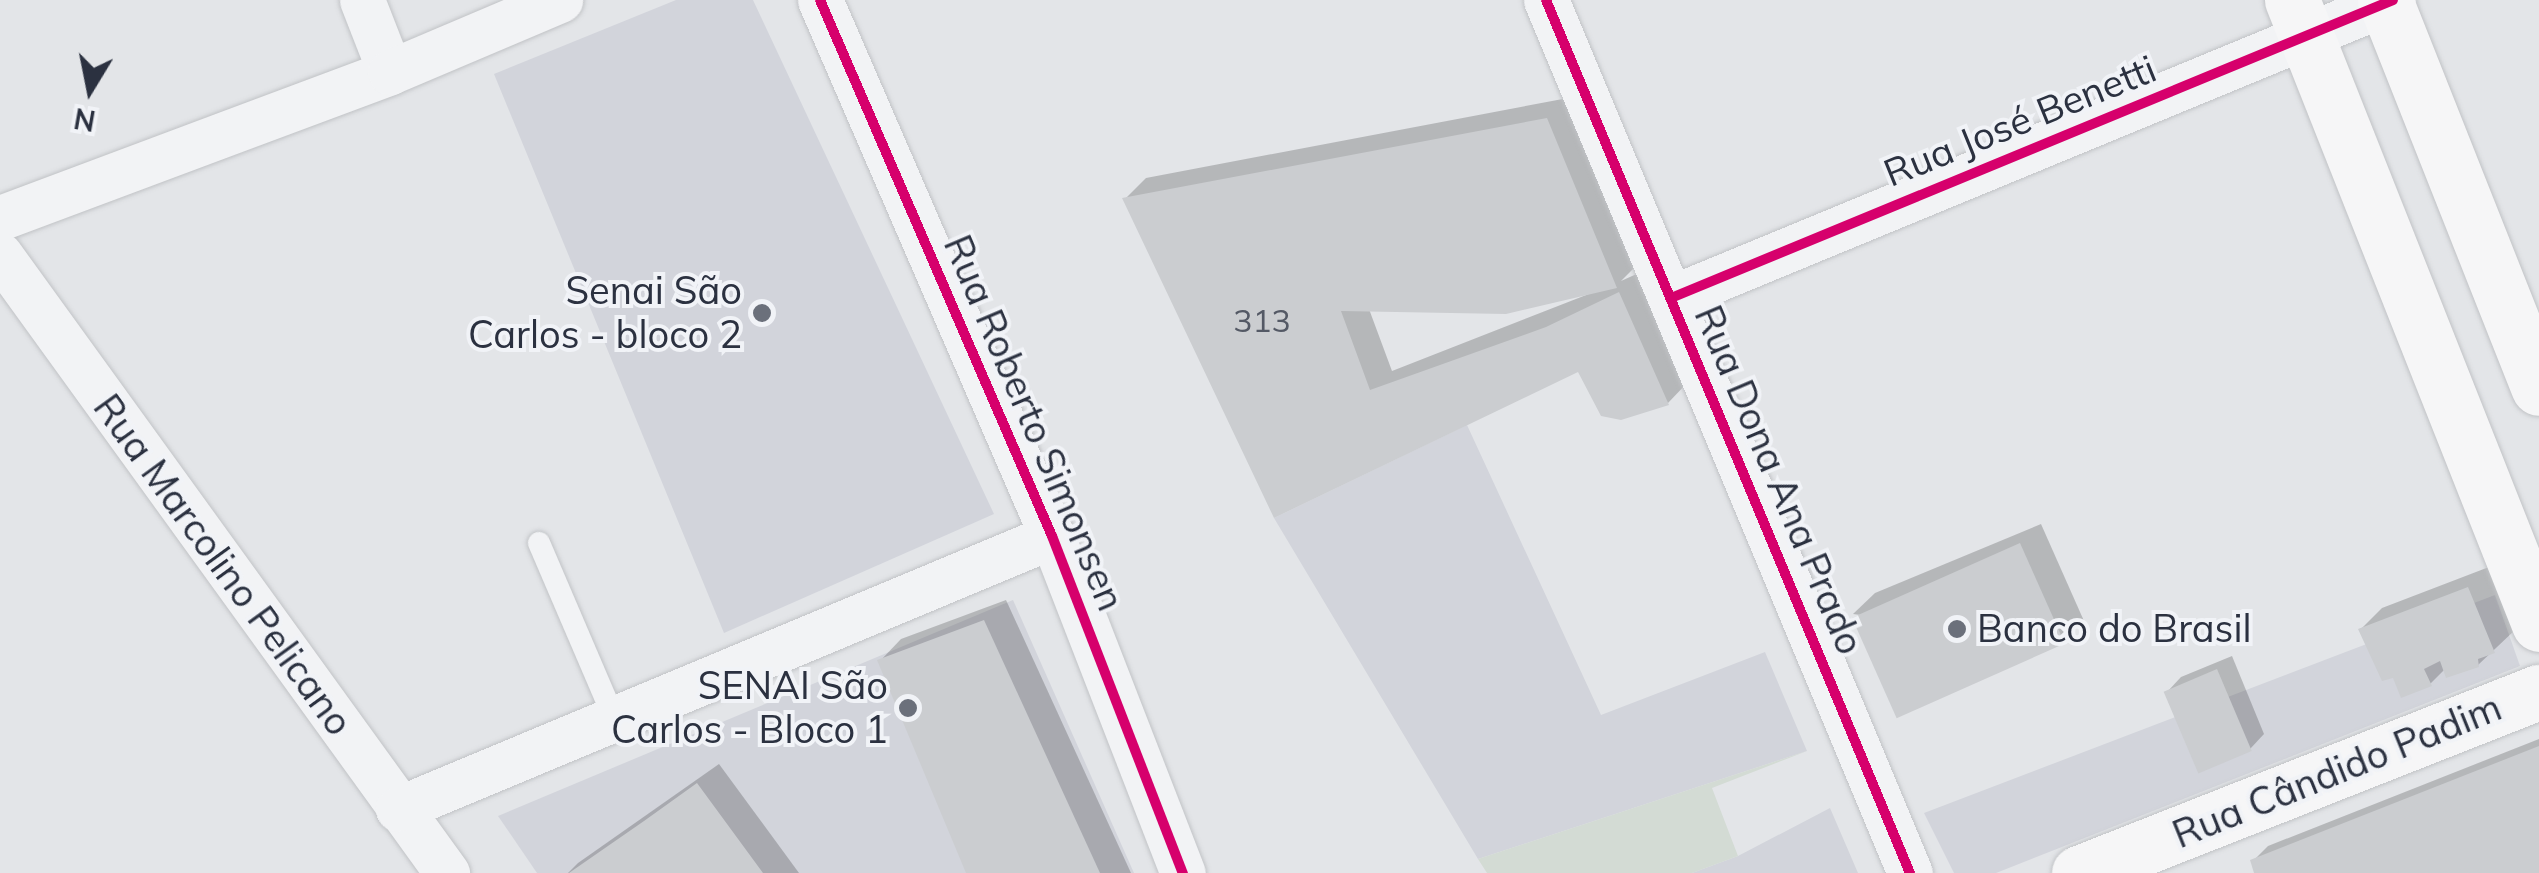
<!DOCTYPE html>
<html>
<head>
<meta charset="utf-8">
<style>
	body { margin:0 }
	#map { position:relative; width:2539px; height:873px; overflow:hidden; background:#e3e5e8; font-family:Mulish,sans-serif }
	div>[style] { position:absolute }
	.built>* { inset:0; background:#d2d4db }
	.green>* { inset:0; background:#d3dbd4 }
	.shadow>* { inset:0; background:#0003 }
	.building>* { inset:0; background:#cbcdd0; transform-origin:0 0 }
	.roads { filter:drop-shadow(0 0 2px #c1c3c6) drop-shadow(0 0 2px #c1c3c6) }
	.service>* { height:22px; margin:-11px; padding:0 11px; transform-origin:11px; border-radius:11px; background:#f2f3f5 }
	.minor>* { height:45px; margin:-22.5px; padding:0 22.5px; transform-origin:22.5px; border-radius:22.5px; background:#f2f3f5 }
	.secondary>* { height:55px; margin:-27.5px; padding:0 27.5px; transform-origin:27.5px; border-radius:27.5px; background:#f6f6f7 }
	.cycleway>* { height:10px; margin:-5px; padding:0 5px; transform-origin:5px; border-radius:5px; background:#d6006c }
	.dots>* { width:28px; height:28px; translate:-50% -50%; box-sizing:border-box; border:5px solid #f1f3f7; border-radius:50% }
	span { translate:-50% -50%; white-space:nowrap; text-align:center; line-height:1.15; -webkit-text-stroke:8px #f1f3f7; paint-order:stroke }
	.number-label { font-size:32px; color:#545965 }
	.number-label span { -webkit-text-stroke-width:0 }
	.street-label { font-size:38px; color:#2b3140 }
	.poi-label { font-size:38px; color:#2b3140 }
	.right { translate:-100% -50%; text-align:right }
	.left { translate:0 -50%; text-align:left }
	.north { position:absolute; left:40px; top:40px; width:100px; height:100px; -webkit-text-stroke:8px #f1f3f7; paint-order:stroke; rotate:190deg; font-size:28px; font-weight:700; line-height:40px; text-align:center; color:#2b3140 }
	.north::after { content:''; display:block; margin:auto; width:35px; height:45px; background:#2b3140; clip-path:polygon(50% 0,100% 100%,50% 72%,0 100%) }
</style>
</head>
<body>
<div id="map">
	<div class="built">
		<div style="clip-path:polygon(676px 0,753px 0,994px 514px,724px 633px,494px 74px)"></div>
		<div style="clip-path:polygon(1467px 425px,1601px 715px,1765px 652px,1807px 751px,1478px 859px,1274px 518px)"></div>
		<div style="clip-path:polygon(2495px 595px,2520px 666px,1996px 873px,1954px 873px,1924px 813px)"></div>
		<div style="clip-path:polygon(1013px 600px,1134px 873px,537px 873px,498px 816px)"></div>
		<div style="clip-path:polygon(1830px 808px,1858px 873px,1692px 873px,1738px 856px)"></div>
	</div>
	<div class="green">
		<div style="clip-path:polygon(1807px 751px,1712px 788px,1738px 856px,1692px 873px,1487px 873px,1478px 859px)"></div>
	</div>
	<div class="shadow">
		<div style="clip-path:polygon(evenodd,1568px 98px,1637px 265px,1621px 281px,1641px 272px,1689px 381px,1668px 403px,1579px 369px,1275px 514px,1125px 199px,1146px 178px,1568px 98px,1599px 290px,1392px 371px,1369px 309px,1599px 290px)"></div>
		<div style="clip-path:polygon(2041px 524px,2084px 621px,2062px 642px,1853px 614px,1875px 593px)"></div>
		<div style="clip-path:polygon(2489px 567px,2515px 630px,2478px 665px,2445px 669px,2430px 684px,2394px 675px,2361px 629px,2382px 608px)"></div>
		<div style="clip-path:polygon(1006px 600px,1131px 873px,969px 873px,880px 661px,901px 639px)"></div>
		<div style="clip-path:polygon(2232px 656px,2264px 734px,2250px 749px,2167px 692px,2181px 677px)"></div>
		<div style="clip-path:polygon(2539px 739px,2539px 873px,2257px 873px,2253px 861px,2268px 846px)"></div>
		<div style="clip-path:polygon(719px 764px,799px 873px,568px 873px,578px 863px)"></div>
	</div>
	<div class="building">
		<div style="clip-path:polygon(1547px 118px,1617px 288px,1506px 314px,1341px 311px,1370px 390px,1546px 327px,1619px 292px,1669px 405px,1621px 420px,1601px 416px,1578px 372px,1274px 518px,1122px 198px)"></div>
		<div style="left:2020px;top:543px;width:110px;height:184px;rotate:66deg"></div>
		<div style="clip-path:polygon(2468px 587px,2495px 653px,2478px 659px,2479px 667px,2446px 678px,2440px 661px,2424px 669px,2432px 686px,2401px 698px,2393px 678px,2382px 681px,2358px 629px)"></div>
		<div style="clip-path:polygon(984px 620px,1100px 873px,966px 873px,877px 660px)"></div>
		<div style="left:2217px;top:669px;width:89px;height:58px;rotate:67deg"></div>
		<div style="clip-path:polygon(2539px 746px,2539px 873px,2254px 873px,2250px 860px)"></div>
		<div style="clip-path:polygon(697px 783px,763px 873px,569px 873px,644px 821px)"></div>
	</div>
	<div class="roads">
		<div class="service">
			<div style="left:539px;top:543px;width:193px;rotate:66.8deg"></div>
		</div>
		<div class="minor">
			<div style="left:362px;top:0;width:77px;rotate:68.7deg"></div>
			<div style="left:820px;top:0;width:584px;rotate:66.6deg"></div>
			<div style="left:1052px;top:536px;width:362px;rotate:68.8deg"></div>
			<div style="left:1546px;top:0;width:946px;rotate:67.37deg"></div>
			<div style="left:0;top:218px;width:416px;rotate:-20.5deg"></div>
			<div style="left:390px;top:72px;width:185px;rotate:-23deg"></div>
			<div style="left:0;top:255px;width:763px;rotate:54.12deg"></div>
			<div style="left:1671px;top:298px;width:781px;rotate:-22.43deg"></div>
			<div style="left:398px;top:809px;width:709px;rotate:-22.66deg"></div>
		</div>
		<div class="secondary">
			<div style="left:2292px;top:0;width:671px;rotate:68.4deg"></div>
			<div style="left:2385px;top:0;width:417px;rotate:68.4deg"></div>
			<div style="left:2079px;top:873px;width:494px;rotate:-21.5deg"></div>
		</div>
	</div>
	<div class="cycleway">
		<div style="left:820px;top:0;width:584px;rotate:66.6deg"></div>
		<div style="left:1052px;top:536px;width:362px;rotate:68.8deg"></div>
		<div style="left:1546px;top:0;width:946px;rotate:67.37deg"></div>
		<div style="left:1671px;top:298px;width:781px;rotate:-22.43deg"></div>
	</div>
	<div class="dots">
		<div style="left:762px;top:313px;background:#6b707b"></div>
		<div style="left:1957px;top:629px;background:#6b707b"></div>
		<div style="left:908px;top:708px;background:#6b707b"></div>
	</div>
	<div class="number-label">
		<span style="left:1262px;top:320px">313</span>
	</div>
	<div class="street-label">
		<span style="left:2020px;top:121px;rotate:-22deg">Rua José Benetti</span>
		<span style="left:1034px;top:423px;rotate:67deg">Rua Roberto Simonsen</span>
		<span style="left:1779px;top:480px;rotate:67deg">Rua Dona Ana Prado</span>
		<span style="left:223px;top:565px;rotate:54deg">Rua Marcolino Pelicano</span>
		<span style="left:2337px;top:771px;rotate:-22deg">Rua Cândido Padim</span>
	</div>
	<div class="poi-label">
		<span class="right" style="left:742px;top:313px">Senai São<br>Carlos - bloco 2</span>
		<span class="left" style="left:1977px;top:629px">Banco do Brasil</span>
		<span class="right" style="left:888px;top:708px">SENAI São<br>Carlos - Bloco 1</span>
	</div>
	<div class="north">N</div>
</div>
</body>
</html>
